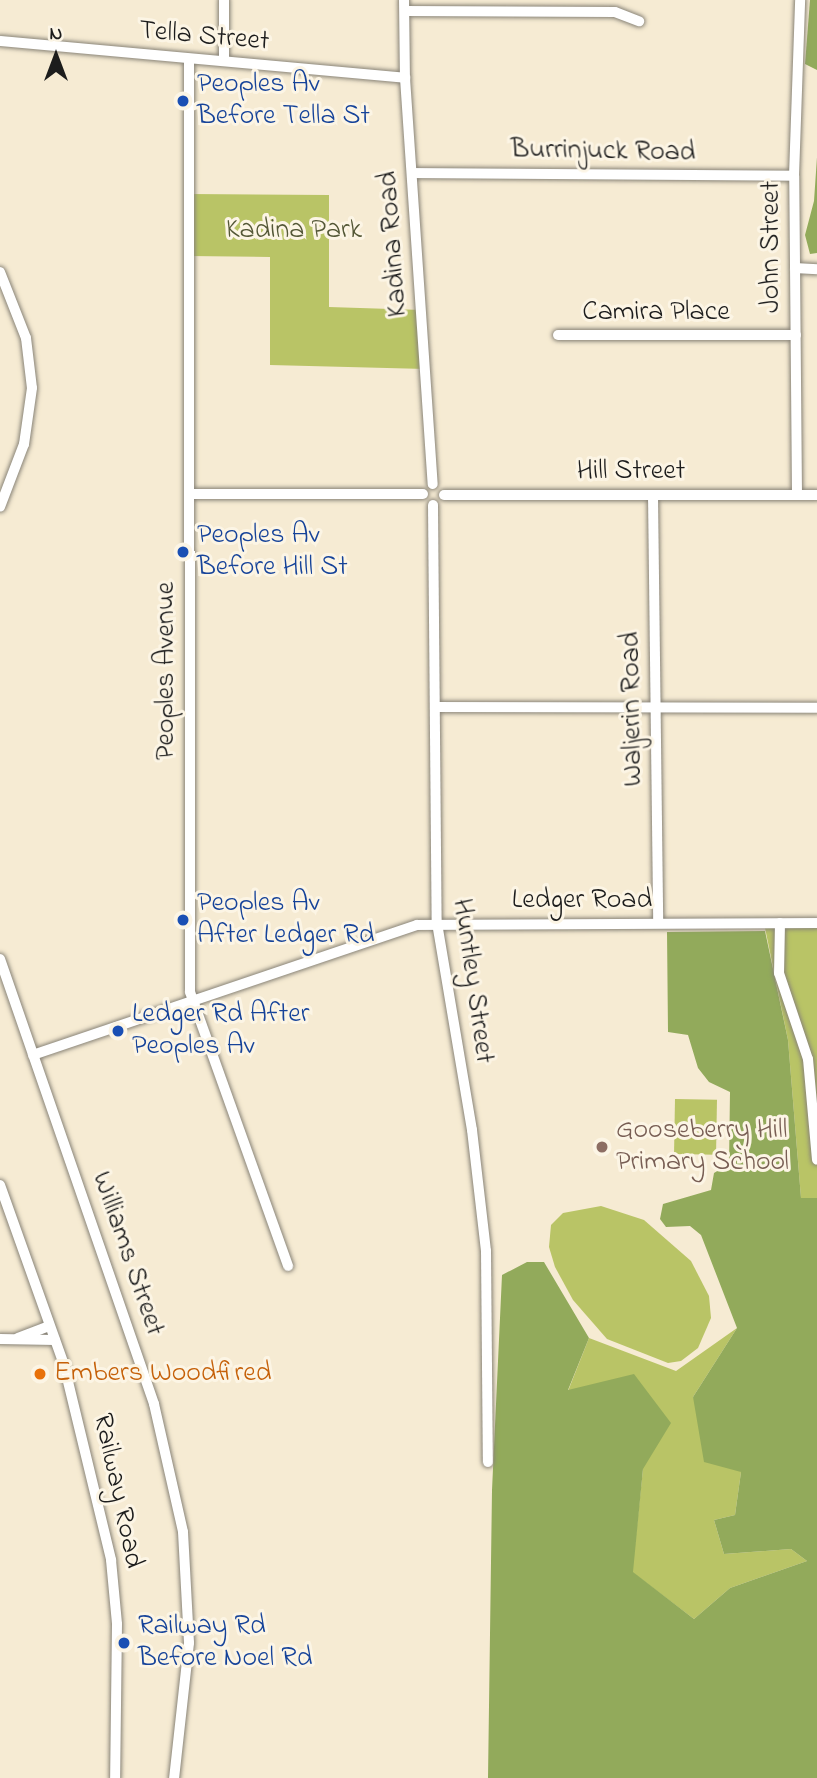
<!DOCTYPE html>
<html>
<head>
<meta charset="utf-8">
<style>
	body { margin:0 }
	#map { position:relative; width:817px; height:1778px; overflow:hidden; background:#f6ebd3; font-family:"Indie Flower",sans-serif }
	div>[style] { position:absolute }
	.green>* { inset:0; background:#b9c466; transform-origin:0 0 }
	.forest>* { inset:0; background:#92aa5b }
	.roads { filter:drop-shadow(0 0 2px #898478) drop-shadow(0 0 2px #898478) }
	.minor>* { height:10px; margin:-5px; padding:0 5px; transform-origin:5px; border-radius:5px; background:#fff }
	.dots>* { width:19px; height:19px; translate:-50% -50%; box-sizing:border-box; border:4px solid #fcf5e5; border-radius:50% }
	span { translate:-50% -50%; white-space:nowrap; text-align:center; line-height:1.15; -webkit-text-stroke:6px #fcf5e5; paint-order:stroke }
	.street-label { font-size:28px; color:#1c1c1c }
	.transit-label { font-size:28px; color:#164399 }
	.left { translate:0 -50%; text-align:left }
	.park-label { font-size:28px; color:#535736 }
	.education-label { font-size:28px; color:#785e54 }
	.food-label { font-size:28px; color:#c56008 }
	.north { position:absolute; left:21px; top:21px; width:70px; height:70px; -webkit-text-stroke:5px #fcf5e5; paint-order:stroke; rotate:0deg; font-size:19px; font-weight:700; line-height:28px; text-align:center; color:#1c1c1c }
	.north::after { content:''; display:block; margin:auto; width:24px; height:32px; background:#1c1c1c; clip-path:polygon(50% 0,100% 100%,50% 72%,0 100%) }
</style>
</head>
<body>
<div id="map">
	<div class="green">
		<div style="clip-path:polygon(189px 194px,329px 195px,329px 307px,422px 310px,426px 369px,270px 365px,270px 257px,189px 256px)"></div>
		<div style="clip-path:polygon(764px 923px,817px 923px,817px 1198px,801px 1198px,788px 1040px)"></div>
		<div style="left:675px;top:1099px;width:42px;height:55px;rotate:1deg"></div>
		<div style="clip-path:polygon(601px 1206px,644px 1220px,691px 1261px,709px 1296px,711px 1318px,698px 1348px,681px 1361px,668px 1363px,607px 1339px,573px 1300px,555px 1267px,549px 1247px,551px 1225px,563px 1213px)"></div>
		<div style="clip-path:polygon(737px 1328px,693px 1397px,741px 1472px,735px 1515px,714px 1520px,724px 1554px,791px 1549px,807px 1561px,730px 1588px,694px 1619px,632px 1572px,643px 1469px,568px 1391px,589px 1338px,676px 1371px)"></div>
	</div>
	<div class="forest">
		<div style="clip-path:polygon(810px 0,817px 0,817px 70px,805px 64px)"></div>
		<div style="clip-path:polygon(817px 157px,817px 253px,810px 254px,805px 235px,814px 201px)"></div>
		<div style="clip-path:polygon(765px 931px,788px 1040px,801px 1198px,817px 1198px,817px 1778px,488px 1778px,492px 1490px,502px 1275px,527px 1262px,544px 1262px,589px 1338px,568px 1390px,634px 1374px,671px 1423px,643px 1469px,633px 1572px,694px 1619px,730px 1588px,807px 1561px,791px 1549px,724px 1554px,714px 1520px,735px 1515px,741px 1472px,704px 1462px,693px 1397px,737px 1328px,701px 1235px,690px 1226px,666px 1227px,660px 1219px,663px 1204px,711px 1190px,714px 1173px,729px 1164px,730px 1092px,709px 1082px,698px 1068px,688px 1035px,668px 1032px,667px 932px)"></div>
	</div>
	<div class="roads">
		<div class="minor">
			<div style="left:224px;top:0;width:61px;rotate:90deg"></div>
			<div style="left:404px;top:0;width:78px;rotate:89.3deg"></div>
			<div style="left:405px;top:78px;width:407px;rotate:86.1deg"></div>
			<div style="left:405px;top:11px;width:210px;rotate:0.3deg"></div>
			<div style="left:615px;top:12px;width:26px;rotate:21deg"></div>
			<div style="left:0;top:41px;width:407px;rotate:5.2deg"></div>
			<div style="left:189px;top:59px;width:933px;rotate:89.94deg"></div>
			<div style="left:190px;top:992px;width:291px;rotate:70.3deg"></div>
			<div style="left:412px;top:173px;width:382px;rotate:0.4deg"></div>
			<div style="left:795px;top:268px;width:22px;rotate:3deg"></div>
			<div style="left:0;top:272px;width:71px;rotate:68.5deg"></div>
			<div style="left:26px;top:338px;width:50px;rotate:83.2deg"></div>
			<div style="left:32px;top:388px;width:57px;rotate:98.1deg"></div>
			<div style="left:24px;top:444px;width:67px;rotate:110.9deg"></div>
			<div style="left:558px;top:335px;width:238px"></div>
			<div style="left:190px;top:494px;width:233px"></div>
			<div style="left:797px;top:494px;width:318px;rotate:-90.5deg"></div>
			<div style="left:794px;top:176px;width:176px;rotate:-88deg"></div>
			<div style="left:444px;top:495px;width:373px"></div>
			<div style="left:653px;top:495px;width:428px;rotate:89.3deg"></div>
			<div style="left:433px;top:505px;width:418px;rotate:89.5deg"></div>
			<div style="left:437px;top:923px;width:210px;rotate:80.4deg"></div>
			<div style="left:472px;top:1130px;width:122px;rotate:83.4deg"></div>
			<div style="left:486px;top:1251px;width:211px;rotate:89.5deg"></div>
			<div style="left:435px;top:707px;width:382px;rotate:0.1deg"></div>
			<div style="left:780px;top:923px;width:50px;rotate:91.1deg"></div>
			<div style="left:779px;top:973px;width:91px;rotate:71.4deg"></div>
			<div style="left:808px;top:1059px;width:101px;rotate:84.9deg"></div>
			<div style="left:0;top:959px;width:471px;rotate:70.9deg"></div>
			<div style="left:154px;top:1404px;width:131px;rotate:77.2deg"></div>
			<div style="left:183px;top:1532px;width:111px;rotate:86.9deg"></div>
			<div style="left:189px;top:1643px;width:136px;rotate:96.3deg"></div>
			<div style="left:33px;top:1055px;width:405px;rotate:-18.7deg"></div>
			<div style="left:417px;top:925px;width:400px;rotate:-0.3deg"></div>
			<div style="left:0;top:1185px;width:191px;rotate:70.4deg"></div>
			<div style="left:64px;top:1365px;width:201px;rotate:76.4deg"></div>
			<div style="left:111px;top:1560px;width:64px;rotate:84.6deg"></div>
			<div style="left:117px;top:1624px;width:154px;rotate:90.7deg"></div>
			<div style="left:18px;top:1338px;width:33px;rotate:-21deg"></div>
			<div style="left:0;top:1339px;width:55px;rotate:1deg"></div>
		</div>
	</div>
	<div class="dots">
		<div style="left:183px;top:101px;background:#1a4fb4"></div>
		<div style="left:183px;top:552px;background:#1a4fb4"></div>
		<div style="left:183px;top:920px;background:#1a4fb4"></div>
		<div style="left:118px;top:1031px;background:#1a4fb4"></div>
		<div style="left:602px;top:1147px;background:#8d6e63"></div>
		<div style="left:40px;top:1374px;background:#e8710a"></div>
		<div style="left:124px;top:1643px;background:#1a4fb4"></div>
	</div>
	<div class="street-label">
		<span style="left:204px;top:37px;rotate:5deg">Tella Street</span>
		<span style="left:603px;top:152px;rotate:1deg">Burrinjuck Road</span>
		<span style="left:394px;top:244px;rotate:-94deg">Kadina Road</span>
		<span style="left:772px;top:247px;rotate:-90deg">John Street</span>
		<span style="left:656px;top:313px">Camira Place</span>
		<span style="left:631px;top:472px">Hill Street</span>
		<span style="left:167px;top:671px;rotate:-90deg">Peoples Avenue</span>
		<span style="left:633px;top:709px;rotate:-91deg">Waljerin Road</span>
		<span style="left:582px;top:901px">Ledger Road</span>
		<span style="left:472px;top:981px;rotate:82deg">Huntley Street</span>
		<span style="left:127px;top:1254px;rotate:71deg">Williams Street</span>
		<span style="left:117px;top:1491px;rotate:78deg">Railway Road</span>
	</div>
	<div class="transit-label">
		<span class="left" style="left:197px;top:101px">Peoples Av<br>Before Tella St</span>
		<span class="left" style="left:197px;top:552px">Peoples Av<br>Before Hill St</span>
		<span class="left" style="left:197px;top:920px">Peoples Av<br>After Ledger Rd</span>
		<span class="left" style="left:132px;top:1031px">Ledger Rd After<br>Peoples Av</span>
		<span class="left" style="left:138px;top:1643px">Railway Rd<br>Before Noel Rd</span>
	</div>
	<div class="park-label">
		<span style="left:294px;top:231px">Kadina Park</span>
	</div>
	<div class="education-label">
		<span class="left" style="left:616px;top:1147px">Gooseberry Hill<br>Primary School</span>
	</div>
	<div class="food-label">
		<span class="left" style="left:54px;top:1374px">Embers Woodfired</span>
	</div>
	<div class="north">N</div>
</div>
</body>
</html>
